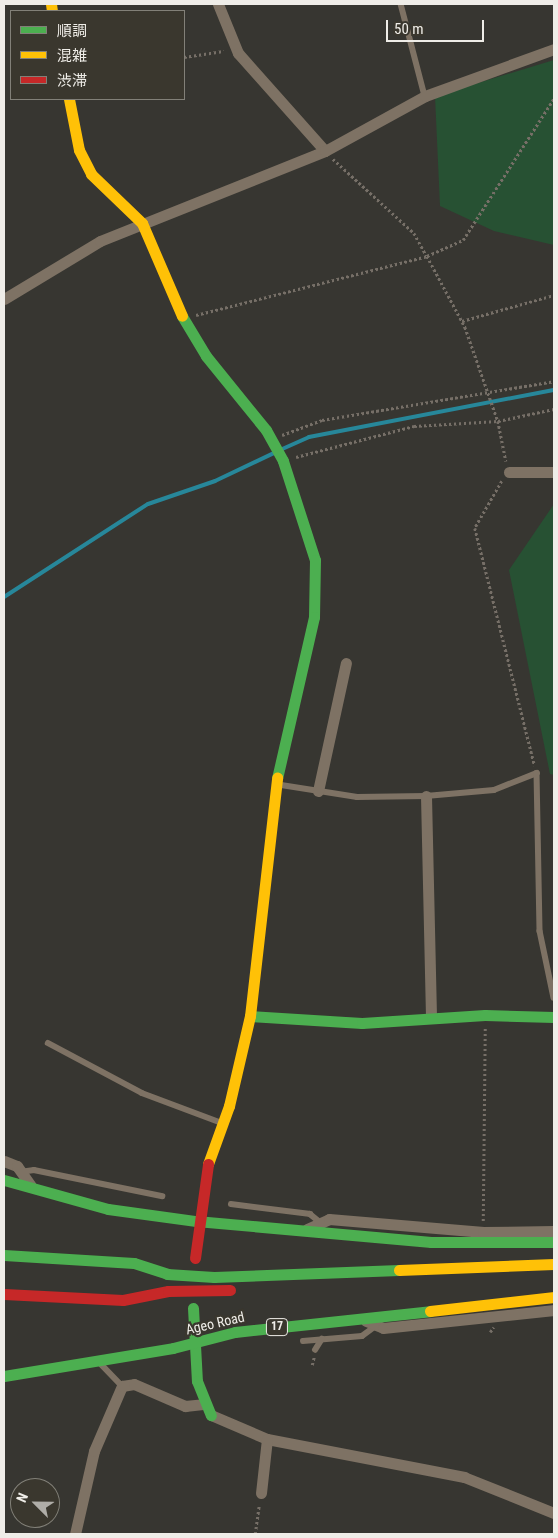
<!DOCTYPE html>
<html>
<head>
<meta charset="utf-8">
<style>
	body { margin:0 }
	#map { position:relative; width:558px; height:1538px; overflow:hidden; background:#373631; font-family:"Roboto Condensed","Noto Sans JP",sans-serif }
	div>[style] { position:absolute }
	.green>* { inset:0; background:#275133 }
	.stream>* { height:4px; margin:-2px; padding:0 2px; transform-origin:2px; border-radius:2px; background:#27879a }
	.path>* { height:2.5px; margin-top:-1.25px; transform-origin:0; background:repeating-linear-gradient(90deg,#766f67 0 2.5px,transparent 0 5px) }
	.lane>* { height:5.5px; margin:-2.75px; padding:0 2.75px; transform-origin:2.75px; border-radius:2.75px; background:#7e7264 }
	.street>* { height:11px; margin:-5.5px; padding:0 5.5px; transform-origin:5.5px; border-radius:5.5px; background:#7e7264 }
	.fast>* { height:11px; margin:-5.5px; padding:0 5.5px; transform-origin:5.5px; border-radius:5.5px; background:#4caf50 }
	.slow>* { height:11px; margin:-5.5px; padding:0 5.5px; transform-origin:5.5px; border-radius:5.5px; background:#ffc107 }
	.jam>* { height:11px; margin:-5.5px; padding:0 5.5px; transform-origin:5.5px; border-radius:5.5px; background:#c62828 }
	span { translate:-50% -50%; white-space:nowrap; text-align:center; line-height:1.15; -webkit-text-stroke:4.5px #3a372e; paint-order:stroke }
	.shield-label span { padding:1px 4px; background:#3a372e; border:1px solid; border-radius:4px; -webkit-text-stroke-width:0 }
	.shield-label { font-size:12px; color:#efede8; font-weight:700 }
	.street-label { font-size:14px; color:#efede8 }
	.frame { position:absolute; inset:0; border:5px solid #efede8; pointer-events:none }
	.legend { position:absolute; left:10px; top:10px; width:175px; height:90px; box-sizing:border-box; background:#3a372e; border:1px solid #828078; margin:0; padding:6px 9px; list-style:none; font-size:15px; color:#efede8 }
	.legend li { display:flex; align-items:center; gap:10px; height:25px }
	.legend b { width:25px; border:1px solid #828078 }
	.north { position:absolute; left:10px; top:1478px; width:50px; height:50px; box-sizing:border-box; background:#3a372e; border:1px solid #828078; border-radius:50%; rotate:293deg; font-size:14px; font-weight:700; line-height:20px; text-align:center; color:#efede8 }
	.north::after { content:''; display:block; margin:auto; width:18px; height:22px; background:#afada8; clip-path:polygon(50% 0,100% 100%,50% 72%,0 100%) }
	.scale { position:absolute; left:386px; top:20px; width:98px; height:22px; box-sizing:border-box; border:2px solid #efede8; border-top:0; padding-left:6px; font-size:15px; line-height:18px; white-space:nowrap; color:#efede8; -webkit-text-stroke:4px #3a372e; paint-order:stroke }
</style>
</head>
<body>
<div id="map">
	<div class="green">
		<div style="clip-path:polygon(554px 60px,554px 245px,494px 231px,440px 206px,435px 96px)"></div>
		<div style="clip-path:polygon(554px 504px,554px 775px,550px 774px,509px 570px)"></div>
	</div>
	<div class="stream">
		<div style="left:280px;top:450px;width:32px;rotate:-24deg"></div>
		<div style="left:309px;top:437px;width:249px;rotate:-10.9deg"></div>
		<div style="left:4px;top:597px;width:171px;rotate:-32.9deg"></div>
		<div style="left:148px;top:504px;width:71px;rotate:-18.9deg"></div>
		<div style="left:215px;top:481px;width:65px;rotate:-25.4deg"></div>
	</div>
	<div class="path">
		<div style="left:184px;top:57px;width:40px;rotate:-8.5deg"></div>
		<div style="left:333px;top:159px;width:110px;rotate:42.4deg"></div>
		<div style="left:414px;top:233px;width:26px;rotate:61deg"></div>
		<div style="left:427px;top:256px;width:81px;rotate:61.8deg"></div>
		<div style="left:465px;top:327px;width:100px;rotate:70.7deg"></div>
		<div style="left:498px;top:421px;width:41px;rotate:78.7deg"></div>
		<div style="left:196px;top:315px;width:238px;rotate:-14.3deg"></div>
		<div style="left:427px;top:256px;width:39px;rotate:-24deg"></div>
		<div style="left:463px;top:240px;width:169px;rotate:-57.3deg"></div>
		<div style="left:462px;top:321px;width:96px;rotate:-15.8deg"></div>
		<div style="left:282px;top:435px;width:43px;rotate:-20.6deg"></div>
		<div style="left:322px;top:420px;width:235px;rotate:-9.5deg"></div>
		<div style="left:296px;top:457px;width:122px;rotate:-14.7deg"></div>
		<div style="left:414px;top:426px;width:84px;rotate:-3.4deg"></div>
		<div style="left:498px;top:421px;width:57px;rotate:-12.1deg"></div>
		<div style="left:502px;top:481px;width:54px;rotate:119.9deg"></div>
		<div style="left:475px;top:528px;width:245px;rotate:75.9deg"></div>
		<div style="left:483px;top:1221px;width:194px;rotate:-89.4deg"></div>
		<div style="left:490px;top:1332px;width:6px;rotate:-51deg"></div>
		<div style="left:312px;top:1365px;width:8px;rotate:-76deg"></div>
		<div style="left:255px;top:1534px;width:29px;rotate:-82deg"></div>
	</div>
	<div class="lane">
		<div style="left:401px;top:4px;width:95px;rotate:75.4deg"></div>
		<div style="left:275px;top:784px;width:83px;rotate:9deg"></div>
		<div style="left:357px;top:797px;width:69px;rotate:-0.8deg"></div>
		<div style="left:426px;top:796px;width:68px;rotate:-5deg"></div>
		<div style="left:494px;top:790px;width:46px;rotate:-21.6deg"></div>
		<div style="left:537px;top:773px;width:158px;rotate:88.9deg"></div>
		<div style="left:540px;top:931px;width:68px;rotate:78.2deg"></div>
		<div style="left:48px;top:1043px;width:106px;rotate:28deg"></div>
		<div style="left:142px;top:1093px;width:85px;rotate:20.6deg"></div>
		<div style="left:20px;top:1172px;width:14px;rotate:-8deg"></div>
		<div style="left:34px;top:1170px;width:131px;rotate:11.5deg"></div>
		<div style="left:231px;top:1204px;width:80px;rotate:7.2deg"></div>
		<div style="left:310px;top:1214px;width:13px;rotate:39deg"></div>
		<div style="left:303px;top:1341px;width:59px;rotate:-4.8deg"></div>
		<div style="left:362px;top:1336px;width:17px;rotate:-36deg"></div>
		<div style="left:315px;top:1350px;width:13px;rotate:-58deg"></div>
		<div style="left:101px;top:1364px;width:30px;rotate:46deg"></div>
	</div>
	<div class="street">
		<div style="left:218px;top:4px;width:53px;rotate:67.8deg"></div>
		<div style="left:238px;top:53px;width:131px;rotate:48.4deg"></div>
		<div style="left:4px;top:299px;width:112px;rotate:-31.1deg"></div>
		<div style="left:100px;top:241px;width:242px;rotate:-21.8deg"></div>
		<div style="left:325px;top:151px;width:114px;rotate:-28.8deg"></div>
		<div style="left:425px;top:96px;width:137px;rotate:-20deg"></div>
		<div style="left:509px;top:472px;width:45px"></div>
		<div style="left:318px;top:791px;width:131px;rotate:-77.7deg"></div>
		<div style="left:426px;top:796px;width:222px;rotate:88.7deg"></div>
		<div style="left:4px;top:1161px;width:14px;rotate:21deg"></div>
		<div style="left:17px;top:1166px;width:24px;rotate:55deg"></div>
		<div style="left:307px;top:1229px;width:24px;rotate:-24deg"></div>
		<div style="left:329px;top:1219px;width:155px;rotate:4.8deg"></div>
		<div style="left:483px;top:1232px;width:71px;rotate:-0.8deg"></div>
		<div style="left:366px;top:1321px;width:18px;rotate:22deg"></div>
		<div style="left:383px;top:1328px;width:172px;rotate:-6deg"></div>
		<div style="left:211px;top:1415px;width:61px;rotate:23.2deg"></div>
		<div style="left:267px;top:1439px;width:201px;rotate:10.9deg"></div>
		<div style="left:464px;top:1477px;width:97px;rotate:21.8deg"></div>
		<div style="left:261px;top:1493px;width:54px;rotate:-83.7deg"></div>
		<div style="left:75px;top:1534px;width:85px;rotate:-77.1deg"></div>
		<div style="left:94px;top:1451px;width:71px;rotate:-66.7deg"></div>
		<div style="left:122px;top:1386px;width:12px;rotate:-9deg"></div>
		<div style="left:134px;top:1384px;width:56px;rotate:23.3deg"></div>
		<div style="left:185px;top:1406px;width:18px;rotate:-6deg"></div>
	</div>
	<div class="fast">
		<div style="left:182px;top:316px;width:47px;rotate:59deg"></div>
		<div style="left:206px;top:356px;width:95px;rotate:51deg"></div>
		<div style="left:266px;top:430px;width:35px;rotate:61deg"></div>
		<div style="left:283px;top:461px;width:104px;rotate:72.1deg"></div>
		<div style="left:315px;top:560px;width:57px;rotate:91deg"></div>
		<div style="left:314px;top:617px;width:165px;rotate:102.9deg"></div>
		<div style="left:250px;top:1016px;width:112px;rotate:3.6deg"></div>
		<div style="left:362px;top:1023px;width:123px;rotate:-3.7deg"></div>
		<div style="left:485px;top:1015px;width:69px;rotate:1.7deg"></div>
		<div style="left:4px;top:1180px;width:108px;rotate:15.6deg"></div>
		<div style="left:108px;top:1209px;width:89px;rotate:7.8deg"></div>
		<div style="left:196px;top:1221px;width:236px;rotate:5.1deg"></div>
		<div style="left:431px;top:1242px;width:123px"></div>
		<div style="left:4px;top:1255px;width:130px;rotate:3.5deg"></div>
		<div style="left:134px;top:1263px;width:35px;rotate:18deg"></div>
		<div style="left:167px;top:1274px;width:47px;rotate:3.7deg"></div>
		<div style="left:214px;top:1277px;width:185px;rotate:-2.2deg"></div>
		<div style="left:193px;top:1308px;width:73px;rotate:86.9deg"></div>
		<div style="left:197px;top:1381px;width:37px;rotate:68deg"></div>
		<div style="left:4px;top:1376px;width:171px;rotate:-9.4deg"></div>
		<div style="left:173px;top:1348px;width:64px;rotate:-14.5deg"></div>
		<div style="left:235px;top:1332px;width:196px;rotate:-6.1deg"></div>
	</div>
	<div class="slow">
		<div style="left:51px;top:4px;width:7px;rotate:82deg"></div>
		<div style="left:69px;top:99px;width:52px;rotate:78.9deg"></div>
		<div style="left:79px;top:150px;width:27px;rotate:63deg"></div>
		<div style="left:91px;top:174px;width:71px;rotate:43.9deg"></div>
		<div style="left:142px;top:223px;width:101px;rotate:66.7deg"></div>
		<div style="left:208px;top:1164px;width:62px;rotate:-70.1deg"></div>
		<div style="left:229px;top:1106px;width:92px;rotate:-76.9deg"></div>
		<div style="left:250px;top:1016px;width:240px;rotate:-83.5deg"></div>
		<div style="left:399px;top:1270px;width:155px;rotate:-2.2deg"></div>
		<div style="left:430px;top:1311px;width:125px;rotate:-6.4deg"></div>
	</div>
	<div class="jam">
		<div style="left:195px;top:1258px;width:95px;rotate:-82.1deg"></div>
		<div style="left:4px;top:1294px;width:119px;rotate:2.9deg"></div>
		<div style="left:123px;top:1300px;width:46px;rotate:-11.3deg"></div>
		<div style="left:168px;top:1291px;width:62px;rotate:-0.9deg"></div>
	</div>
	<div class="shield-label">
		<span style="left:277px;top:1327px">17</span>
	</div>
	<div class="street-label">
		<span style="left:215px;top:1323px;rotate:-13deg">Ageo Road</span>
	</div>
	<div class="frame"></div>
	<ul class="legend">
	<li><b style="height:6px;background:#4caf50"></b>順調</li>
	<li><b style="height:6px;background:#ffc107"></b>混雑</li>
	<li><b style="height:6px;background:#c62828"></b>渋滞</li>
	</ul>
	<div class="north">N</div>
	<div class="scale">50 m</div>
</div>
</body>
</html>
